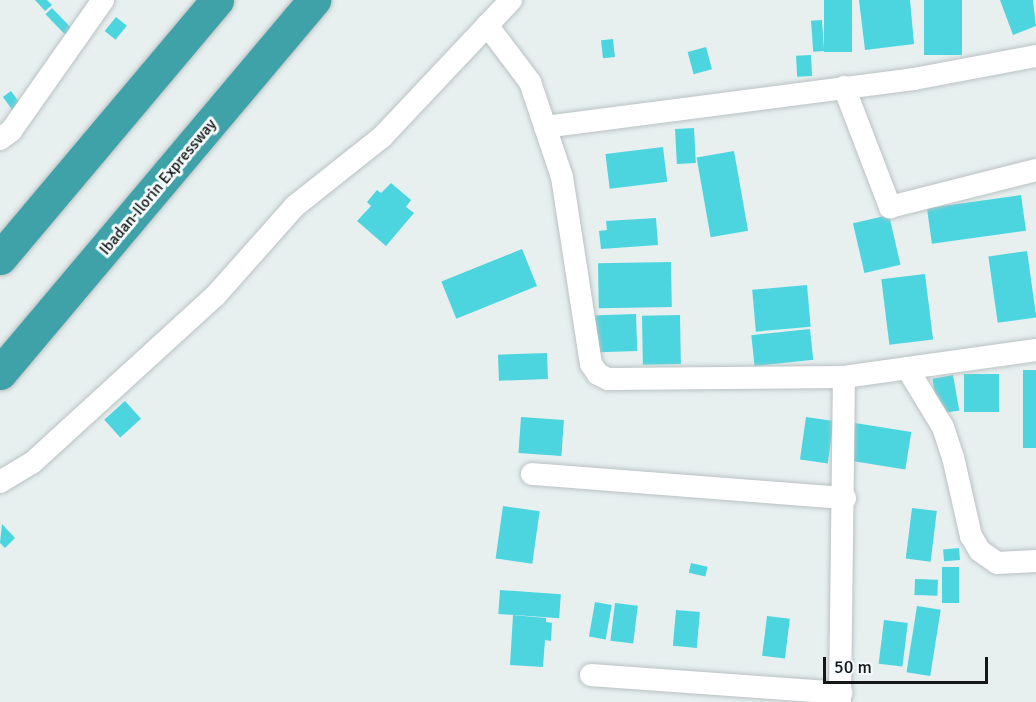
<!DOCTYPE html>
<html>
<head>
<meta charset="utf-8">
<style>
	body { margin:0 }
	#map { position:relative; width:1036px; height:702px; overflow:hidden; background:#e7efef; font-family:Signika,sans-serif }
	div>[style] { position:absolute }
	.building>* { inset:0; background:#4dd5df; transform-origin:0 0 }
	.roads { filter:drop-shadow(0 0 2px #bac1c2) drop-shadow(0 0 2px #bac1c2) }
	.street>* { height:22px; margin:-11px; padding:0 11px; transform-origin:11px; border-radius:11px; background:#fff }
	.highway>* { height:33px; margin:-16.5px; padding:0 16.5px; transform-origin:16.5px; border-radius:16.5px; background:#40a2a9 }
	span { translate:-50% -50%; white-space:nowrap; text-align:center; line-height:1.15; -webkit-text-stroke:6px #f4fcfd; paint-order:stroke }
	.street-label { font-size:16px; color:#151717 }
	.scale { position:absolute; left:823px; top:657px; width:165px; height:27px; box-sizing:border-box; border:3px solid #151717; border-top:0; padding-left:8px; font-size:18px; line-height:21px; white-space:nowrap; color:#151717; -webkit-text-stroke:4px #f4fcfd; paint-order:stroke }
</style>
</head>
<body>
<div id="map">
	<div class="building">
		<div style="clip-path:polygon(35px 0,47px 0,52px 5px,45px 11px)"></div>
		<div style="left:824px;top:0;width:28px;height:52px"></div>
		<div style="clip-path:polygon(859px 0,910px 0,914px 44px,865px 50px)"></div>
		<div style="left:924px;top:0;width:38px;height:55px"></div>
		<div style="clip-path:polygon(1000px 0,1033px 0,1036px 26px,1013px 35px)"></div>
		<div style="left:52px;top:8px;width:35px;height:9px;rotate:46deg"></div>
		<div style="left:116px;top:17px;width:14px;height:18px;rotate:39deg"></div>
		<div style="left:822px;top:20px;width:31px;height:11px;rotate:86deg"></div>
		<div style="left:613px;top:39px;width:18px;height:12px;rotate:84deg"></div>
		<div style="left:706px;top:47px;width:23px;height:19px;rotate:75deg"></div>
		<div style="left:811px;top:55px;width:21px;height:15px;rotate:87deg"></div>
		<div style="left:11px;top:91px;width:17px;height:10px;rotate:54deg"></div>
		<div style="left:694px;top:128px;width:35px;height:19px;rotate:87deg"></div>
		<div style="left:663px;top:147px;width:35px;height:58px;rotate:83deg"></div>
		<div style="left:734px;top:151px;width:81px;height:38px;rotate:80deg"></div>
		<div style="clip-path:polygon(391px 183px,411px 200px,406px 207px,414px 213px,386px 246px,357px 221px,371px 206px,367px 202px,377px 190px,381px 193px)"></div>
		<div style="left:1021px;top:195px;width:36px;height:95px;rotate:82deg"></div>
		<div style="left:889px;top:215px;width:51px;height:37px;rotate:77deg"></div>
		<div style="clip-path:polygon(656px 218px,658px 245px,601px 249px,599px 231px,607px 230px,606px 221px)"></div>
		<div style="left:522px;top:249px;width:40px;height:87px;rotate:68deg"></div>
		<div style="left:1027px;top:251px;width:67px;height:39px;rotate:82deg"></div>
		<div style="left:671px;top:262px;width:45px;height:73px;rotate:89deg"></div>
		<div style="left:925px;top:274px;width:66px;height:44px;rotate:83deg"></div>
		<div style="left:807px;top:285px;width:42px;height:55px;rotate:85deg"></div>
		<div style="left:636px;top:314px;width:37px;height:46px;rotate:88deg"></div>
		<div style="left:680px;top:315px;width:49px;height:38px;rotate:89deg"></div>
		<div style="left:810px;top:329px;width:31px;height:59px;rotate:84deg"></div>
		<div style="left:547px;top:353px;width:26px;height:49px;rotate:88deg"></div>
		<div style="left:1023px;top:370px;width:13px;height:78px"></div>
		<div style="left:964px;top:374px;width:35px;height:38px"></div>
		<div style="left:953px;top:375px;width:36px;height:21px;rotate:80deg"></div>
		<div style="left:125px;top:401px;width:24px;height:28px;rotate:48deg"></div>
		<div style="left:521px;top:417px;width:43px;height:36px;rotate:4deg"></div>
		<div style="left:806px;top:417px;width:28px;height:43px;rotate:8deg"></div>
		<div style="left:855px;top:423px;width:57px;height:38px;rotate:9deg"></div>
		<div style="left:503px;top:506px;width:37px;height:53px;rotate:8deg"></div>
		<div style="left:912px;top:508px;width:25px;height:51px;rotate:7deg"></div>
		<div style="clip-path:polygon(2px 524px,15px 538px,5px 548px,0 543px)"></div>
		<div style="left:959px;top:548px;width:12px;height:16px;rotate:85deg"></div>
		<div style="left:691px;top:563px;width:17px;height:10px;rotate:13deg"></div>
		<div style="left:942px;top:567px;width:17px;height:36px"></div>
		<div style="left:915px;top:579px;width:23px;height:16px;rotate:2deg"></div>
		<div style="left:500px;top:590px;width:61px;height:24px;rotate:4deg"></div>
		<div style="left:595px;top:602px;width:17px;height:35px;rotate:10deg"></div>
		<div style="left:615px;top:603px;width:23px;height:38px;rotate:7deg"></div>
		<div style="left:917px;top:606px;width:24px;height:67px;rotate:9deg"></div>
		<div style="left:676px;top:610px;width:24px;height:36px;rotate:5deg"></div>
		<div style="clip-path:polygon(513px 615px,546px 618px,546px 622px,552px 623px,551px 641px,545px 640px,543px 667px,510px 665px)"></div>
		<div style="left:767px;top:616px;width:23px;height:40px;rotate:7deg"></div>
		<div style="left:884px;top:620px;width:24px;height:44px;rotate:7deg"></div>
	</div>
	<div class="roads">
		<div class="street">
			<div style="left:487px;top:25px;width:71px;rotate:53deg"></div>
			<div style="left:530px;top:82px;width:100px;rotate:71.4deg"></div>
			<div style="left:562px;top:177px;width:189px;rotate:81.2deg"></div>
			<div style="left:591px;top:364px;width:12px;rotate:55deg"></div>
			<div style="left:598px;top:374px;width:11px;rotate:27deg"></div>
			<div style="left:608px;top:379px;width:236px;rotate:-0.5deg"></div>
			<div style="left:844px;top:377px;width:194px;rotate:-8deg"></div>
			<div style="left:844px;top:87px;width:129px;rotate:69deg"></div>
			<div style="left:890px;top:207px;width:151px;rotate:-14.2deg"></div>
			<div style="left:545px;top:127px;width:372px;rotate:-7.4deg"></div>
			<div style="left:914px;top:79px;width:124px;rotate:-10.7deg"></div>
			<div style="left:0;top:139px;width:14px;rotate:-36deg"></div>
			<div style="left:11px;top:131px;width:160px;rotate:-54.9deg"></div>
			<div style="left:907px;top:368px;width:69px;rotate:58.6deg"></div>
			<div style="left:943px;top:427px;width:32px;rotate:72deg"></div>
			<div style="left:953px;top:457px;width:81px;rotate:77.2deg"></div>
			<div style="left:971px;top:536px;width:17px;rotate:59deg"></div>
			<div style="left:980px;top:551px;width:21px;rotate:35deg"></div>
			<div style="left:997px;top:563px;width:39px;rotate:-3deg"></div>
			<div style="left:532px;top:474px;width:314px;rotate:4.4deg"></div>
			<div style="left:0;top:482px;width:37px;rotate:-31deg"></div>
			<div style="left:32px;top:463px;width:249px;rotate:-42.4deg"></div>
			<div style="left:216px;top:295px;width:119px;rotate:-48.4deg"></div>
			<div style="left:295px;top:206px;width:111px;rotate:-38.4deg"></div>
			<div style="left:382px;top:137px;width:188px;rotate:-46.7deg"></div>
			<div style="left:591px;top:675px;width:251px;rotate:4.1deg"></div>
			<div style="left:840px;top:702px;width:325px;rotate:-89.3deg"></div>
		</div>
		<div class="highway">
			<div style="left:0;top:258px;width:337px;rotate:-49.9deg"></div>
			<div style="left:0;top:373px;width:488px;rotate:-49.9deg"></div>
		</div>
	</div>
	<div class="street-label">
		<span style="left:158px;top:187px;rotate:-50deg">Ibadan-Ilorin Expressway</span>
	</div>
	<div class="scale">50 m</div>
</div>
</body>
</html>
